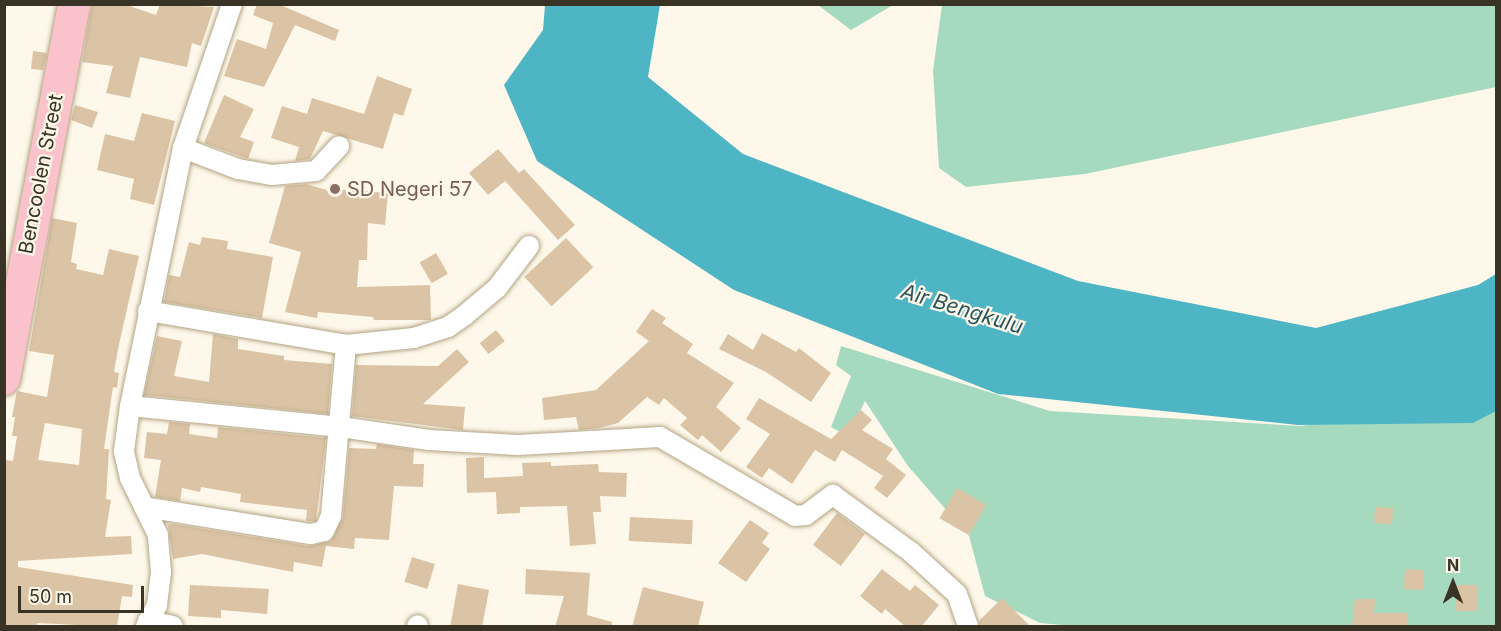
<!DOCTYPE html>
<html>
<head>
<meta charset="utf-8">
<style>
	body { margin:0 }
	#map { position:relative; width:1501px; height:631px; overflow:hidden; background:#fef8ea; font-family:Inter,sans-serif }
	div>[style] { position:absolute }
	.green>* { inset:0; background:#a6dabf }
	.water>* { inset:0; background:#4eb5c4 }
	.building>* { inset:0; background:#dbc4a5; transform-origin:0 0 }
	.roads { filter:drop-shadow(0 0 2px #b2a382) drop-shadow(0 0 2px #b2a382) }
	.minor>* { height:20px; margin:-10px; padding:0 10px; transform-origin:10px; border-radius:10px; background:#fff }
	.primary>* { height:32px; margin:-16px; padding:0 16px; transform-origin:16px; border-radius:16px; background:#fac2cb }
	.dots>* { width:16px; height:16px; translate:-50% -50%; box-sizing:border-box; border:3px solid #fef8ea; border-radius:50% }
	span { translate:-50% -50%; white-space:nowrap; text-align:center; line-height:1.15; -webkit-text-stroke:4.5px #fef8ea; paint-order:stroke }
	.street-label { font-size:20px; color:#393325 }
	.education-label { font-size:20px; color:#785e54 }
	.left { translate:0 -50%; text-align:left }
	.water-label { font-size:21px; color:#28555c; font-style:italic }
	.frame { position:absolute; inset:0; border:6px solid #393325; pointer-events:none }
	.north { position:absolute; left:1423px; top:553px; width:60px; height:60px; -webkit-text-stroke:4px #fef8ea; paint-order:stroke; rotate:0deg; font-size:16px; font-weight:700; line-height:24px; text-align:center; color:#393325 }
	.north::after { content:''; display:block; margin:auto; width:21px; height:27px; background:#393325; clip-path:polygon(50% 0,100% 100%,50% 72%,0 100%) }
	.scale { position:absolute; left:18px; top:586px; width:126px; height:27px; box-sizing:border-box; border:3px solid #393325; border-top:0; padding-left:8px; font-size:18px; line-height:21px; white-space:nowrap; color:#393325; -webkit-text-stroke:4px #fef8ea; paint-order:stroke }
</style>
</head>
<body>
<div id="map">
	<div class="green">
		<div style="clip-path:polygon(818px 5px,893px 5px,851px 30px)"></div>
		<div style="clip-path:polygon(942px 5px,1496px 5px,1496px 87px,1085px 174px,966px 187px,939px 168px,933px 71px)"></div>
		<div style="clip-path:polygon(841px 346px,1050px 411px,1301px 426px,1496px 392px,1496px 626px,1074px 626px,1040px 623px,985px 596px,969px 536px,908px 466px,865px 401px,855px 422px,840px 432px,831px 427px,851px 376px,836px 365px)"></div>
	</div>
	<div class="water">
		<div style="clip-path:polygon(545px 5px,660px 5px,648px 77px,743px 154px,1078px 281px,1316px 328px,1478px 285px,1496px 274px,1496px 411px,1473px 423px,1298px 425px,998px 394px,734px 290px,537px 161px,504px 85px,543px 30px)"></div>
	</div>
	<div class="building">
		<div style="clip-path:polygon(92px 4px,124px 4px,156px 15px,160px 4px,214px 7px,201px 46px,192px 43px,187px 67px,140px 57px,130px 98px,106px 93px,113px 66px,82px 62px)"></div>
		<div style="clip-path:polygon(257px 4px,278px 4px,339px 30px,335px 41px,295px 25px,264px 87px,224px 76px,237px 39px,266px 49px,273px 23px,253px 15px)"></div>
		<div style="clip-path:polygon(33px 51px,47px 53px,43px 70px,31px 69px)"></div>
		<div style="clip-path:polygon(377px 76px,412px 89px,403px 116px,394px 113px,383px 149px,323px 131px,310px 159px,295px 161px,299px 147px,271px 138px,282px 106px,307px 114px,312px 98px,364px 114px)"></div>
		<div style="clip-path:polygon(224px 95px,254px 109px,240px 137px,254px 142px,248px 159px,204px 143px)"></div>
		<div style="clip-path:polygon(75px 105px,98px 112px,92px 128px,71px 120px)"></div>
		<div style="clip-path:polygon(142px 113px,175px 121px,154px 205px,130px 199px,134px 179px,97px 170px,105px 134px,134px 141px)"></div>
		<div style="clip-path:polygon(498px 149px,519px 173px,524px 169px,575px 225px,558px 240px,505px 181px,488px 195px,469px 173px)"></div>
		<div style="clip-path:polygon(306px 184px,337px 193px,337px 189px,388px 193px,385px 225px,368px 223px,367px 260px,359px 260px,357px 287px,430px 285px,431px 320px,374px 320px,373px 317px,318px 312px,317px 318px,285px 312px,301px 252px,269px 243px,285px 186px)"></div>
		<div style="clip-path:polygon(evenodd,52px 218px,77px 223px,71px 262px,77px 264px,76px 269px,103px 275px,109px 249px,139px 256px,118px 349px,114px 372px,119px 373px,117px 388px,113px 387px,104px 449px,109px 449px,106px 499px,111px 500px,105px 537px,131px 536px,132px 554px,18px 561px,18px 567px,133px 585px,132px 597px,122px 596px,117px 627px,37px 623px,37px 627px,4px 627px,6px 460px,13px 461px,17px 436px,12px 436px,15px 417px,12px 417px,17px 391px,47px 397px,54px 355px,29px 351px,52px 218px,45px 423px,82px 429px,79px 465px,38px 460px,45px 423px)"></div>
		<div style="clip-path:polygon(202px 237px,228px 241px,227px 249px,273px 257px,262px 318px,164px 302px,169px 275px,180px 277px,189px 242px,200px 245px)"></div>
		<div style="left:566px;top:238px;width:40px;height:57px;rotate:47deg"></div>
		<div style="left:436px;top:253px;width:24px;height:19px;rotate:60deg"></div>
		<div style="clip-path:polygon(652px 309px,666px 318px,662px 323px,693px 344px,687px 353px,734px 383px,716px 407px,741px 428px,721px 452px,702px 435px,698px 440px,680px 425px,687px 418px,664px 398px,659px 405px,647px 397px,618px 423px,599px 428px,579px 430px,576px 417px,544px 420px,542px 398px,596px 390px,649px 341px,636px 332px)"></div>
		<div style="left:496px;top:330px;width:14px;height:21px;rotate:51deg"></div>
		<div style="clip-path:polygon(762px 333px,796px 352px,799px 348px,831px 373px,811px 402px,766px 372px,719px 349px,728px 334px,753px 350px)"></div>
		<div style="clip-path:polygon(213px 334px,238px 339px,238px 349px,284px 356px,284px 360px,332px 364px,328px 414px,144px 395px,157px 336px,182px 341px,174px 376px,209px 382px)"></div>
		<div style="clip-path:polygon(457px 349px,469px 362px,423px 404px,465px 407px,463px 430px,352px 416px,356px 365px,438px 366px)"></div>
		<div style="clip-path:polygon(759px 398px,831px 439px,861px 410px,872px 420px,862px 430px,893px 449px,886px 459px,906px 475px,887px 498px,874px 488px,883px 476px,842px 450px,835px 462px,815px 450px,792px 484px,769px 468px,762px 478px,746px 467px,770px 434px,746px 419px)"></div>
		<div style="clip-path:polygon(169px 422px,190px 424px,189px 434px,217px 438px,218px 427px,326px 438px,316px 521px,306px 521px,307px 510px,240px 502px,241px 494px,201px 487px,200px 492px,182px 488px,180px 501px,155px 497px,161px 460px,144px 458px,147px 432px,167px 434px)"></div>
		<div style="clip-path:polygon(377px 444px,414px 450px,413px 464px,424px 464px,423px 487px,394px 486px,389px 540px,355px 538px,354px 549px,326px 546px,322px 567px,294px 562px,293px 572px,202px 554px,173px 559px,168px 525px,173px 524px,309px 546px,331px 541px,343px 517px,349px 448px,376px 449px)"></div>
		<div style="clip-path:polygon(484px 457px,484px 478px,523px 476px,522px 463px,551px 462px,551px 466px,598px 464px,599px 472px,627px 473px,626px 497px,600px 496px,601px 512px,593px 512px,596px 544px,570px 546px,567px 506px,520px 507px,520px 513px,497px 514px,496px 492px,467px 493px,466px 458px)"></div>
		<div style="left:957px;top:488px;width:34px;height:35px;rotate:30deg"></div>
		<div style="left:1375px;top:507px;width:18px;height:16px;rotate:3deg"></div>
		<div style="left:837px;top:513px;width:35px;height:40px;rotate:37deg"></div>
		<div style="left:630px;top:517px;width:63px;height:24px;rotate:3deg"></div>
		<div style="clip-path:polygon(750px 520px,769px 533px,762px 543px,770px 549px,746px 582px,718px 563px)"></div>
		<div style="left:412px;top:557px;width:24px;height:26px;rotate:17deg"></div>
		<div style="clip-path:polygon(526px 569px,590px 573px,587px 615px,612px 622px,612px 627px,555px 627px,564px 596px,525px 594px)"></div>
		<div style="clip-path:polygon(882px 569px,910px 591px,915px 585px,939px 605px,921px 627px,906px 627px,885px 609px,882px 614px,860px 596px)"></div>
		<div style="left:1405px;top:569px;width:19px;height:20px;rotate:3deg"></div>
		<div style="clip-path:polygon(458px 584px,489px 590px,482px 627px,450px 627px)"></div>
		<div style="clip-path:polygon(190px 585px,269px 589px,267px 614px,221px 610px,221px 618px,188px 616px)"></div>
		<div style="left:1455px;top:585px;width:22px;height:26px"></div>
		<div style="clip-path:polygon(643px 587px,704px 602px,698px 627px,632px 627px)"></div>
		<div style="clip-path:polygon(1002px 598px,1031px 627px,980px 627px,979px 621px)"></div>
		<div style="clip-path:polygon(1355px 599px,1375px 599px,1374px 613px,1407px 613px,1407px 627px,1352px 627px)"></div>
	</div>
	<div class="roads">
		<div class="minor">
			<div style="left:183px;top:148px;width:59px;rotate:20.9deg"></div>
			<div style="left:238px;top:169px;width:35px;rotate:10deg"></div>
			<div style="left:272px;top:175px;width:44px;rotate:-5.2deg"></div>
			<div style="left:316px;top:171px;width:34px;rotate:-47deg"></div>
			<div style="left:148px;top:311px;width:201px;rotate:9.7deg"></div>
			<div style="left:346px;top:345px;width:68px;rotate:-5.9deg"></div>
			<div style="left:414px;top:338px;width:36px;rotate:-18deg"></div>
			<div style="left:448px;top:327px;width:21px;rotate:-35deg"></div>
			<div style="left:465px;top:315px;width:42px;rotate:-40.2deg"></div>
			<div style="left:497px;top:288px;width:53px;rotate:-52.7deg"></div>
			<div style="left:130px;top:406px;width:212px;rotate:5.7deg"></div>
			<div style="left:341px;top:427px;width:89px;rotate:8.4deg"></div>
			<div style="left:429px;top:440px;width:89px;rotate:3.2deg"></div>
			<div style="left:518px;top:445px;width:142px;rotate:-3.2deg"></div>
			<div style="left:660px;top:437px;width:156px;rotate:30.3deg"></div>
			<div style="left:795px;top:516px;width:11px;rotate:-5deg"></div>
			<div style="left:806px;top:515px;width:34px;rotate:-37deg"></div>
			<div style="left:833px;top:495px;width:97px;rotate:36.2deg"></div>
			<div style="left:911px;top:552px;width:62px;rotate:42.4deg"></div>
			<div style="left:957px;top:594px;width:34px;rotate:71deg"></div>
			<div style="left:144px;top:507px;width:169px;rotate:9.2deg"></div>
			<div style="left:311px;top:534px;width:13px;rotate:-13deg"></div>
			<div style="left:324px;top:531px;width:17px;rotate:-65deg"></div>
			<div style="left:331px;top:516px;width:172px;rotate:-85deg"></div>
			<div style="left:148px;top:621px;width:25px;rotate:11deg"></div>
			<div style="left:146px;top:626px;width:24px;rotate:-62deg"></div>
			<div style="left:157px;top:605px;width:33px;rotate:-83deg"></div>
			<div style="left:161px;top:572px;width:37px;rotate:-95deg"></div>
			<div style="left:158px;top:535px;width:64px;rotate:-116.2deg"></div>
			<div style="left:130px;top:478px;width:28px;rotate:-103deg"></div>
			<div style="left:124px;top:451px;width:45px;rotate:-82.4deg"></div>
			<div style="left:130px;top:406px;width:263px;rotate:-78.4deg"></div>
			<div style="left:183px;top:148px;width:152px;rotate:-71.2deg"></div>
			<div style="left:417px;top:626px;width:1px;rotate:-45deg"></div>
		</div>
		<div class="primary">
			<div style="left:4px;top:379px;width:381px;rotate:-79.4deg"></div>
		</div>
	</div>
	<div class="dots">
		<div style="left:335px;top:189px;background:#8d6e63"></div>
	</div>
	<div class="street-label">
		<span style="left:41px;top:174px;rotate:-79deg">Bencoolen Street</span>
	</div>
	<div class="education-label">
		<span class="left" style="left:347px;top:189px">SD Negeri 57</span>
	</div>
	<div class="water-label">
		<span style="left:962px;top:309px;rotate:17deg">Air Bengkulu</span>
	</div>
	<div class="frame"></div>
	<div class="north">N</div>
	<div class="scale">50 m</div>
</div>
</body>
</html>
